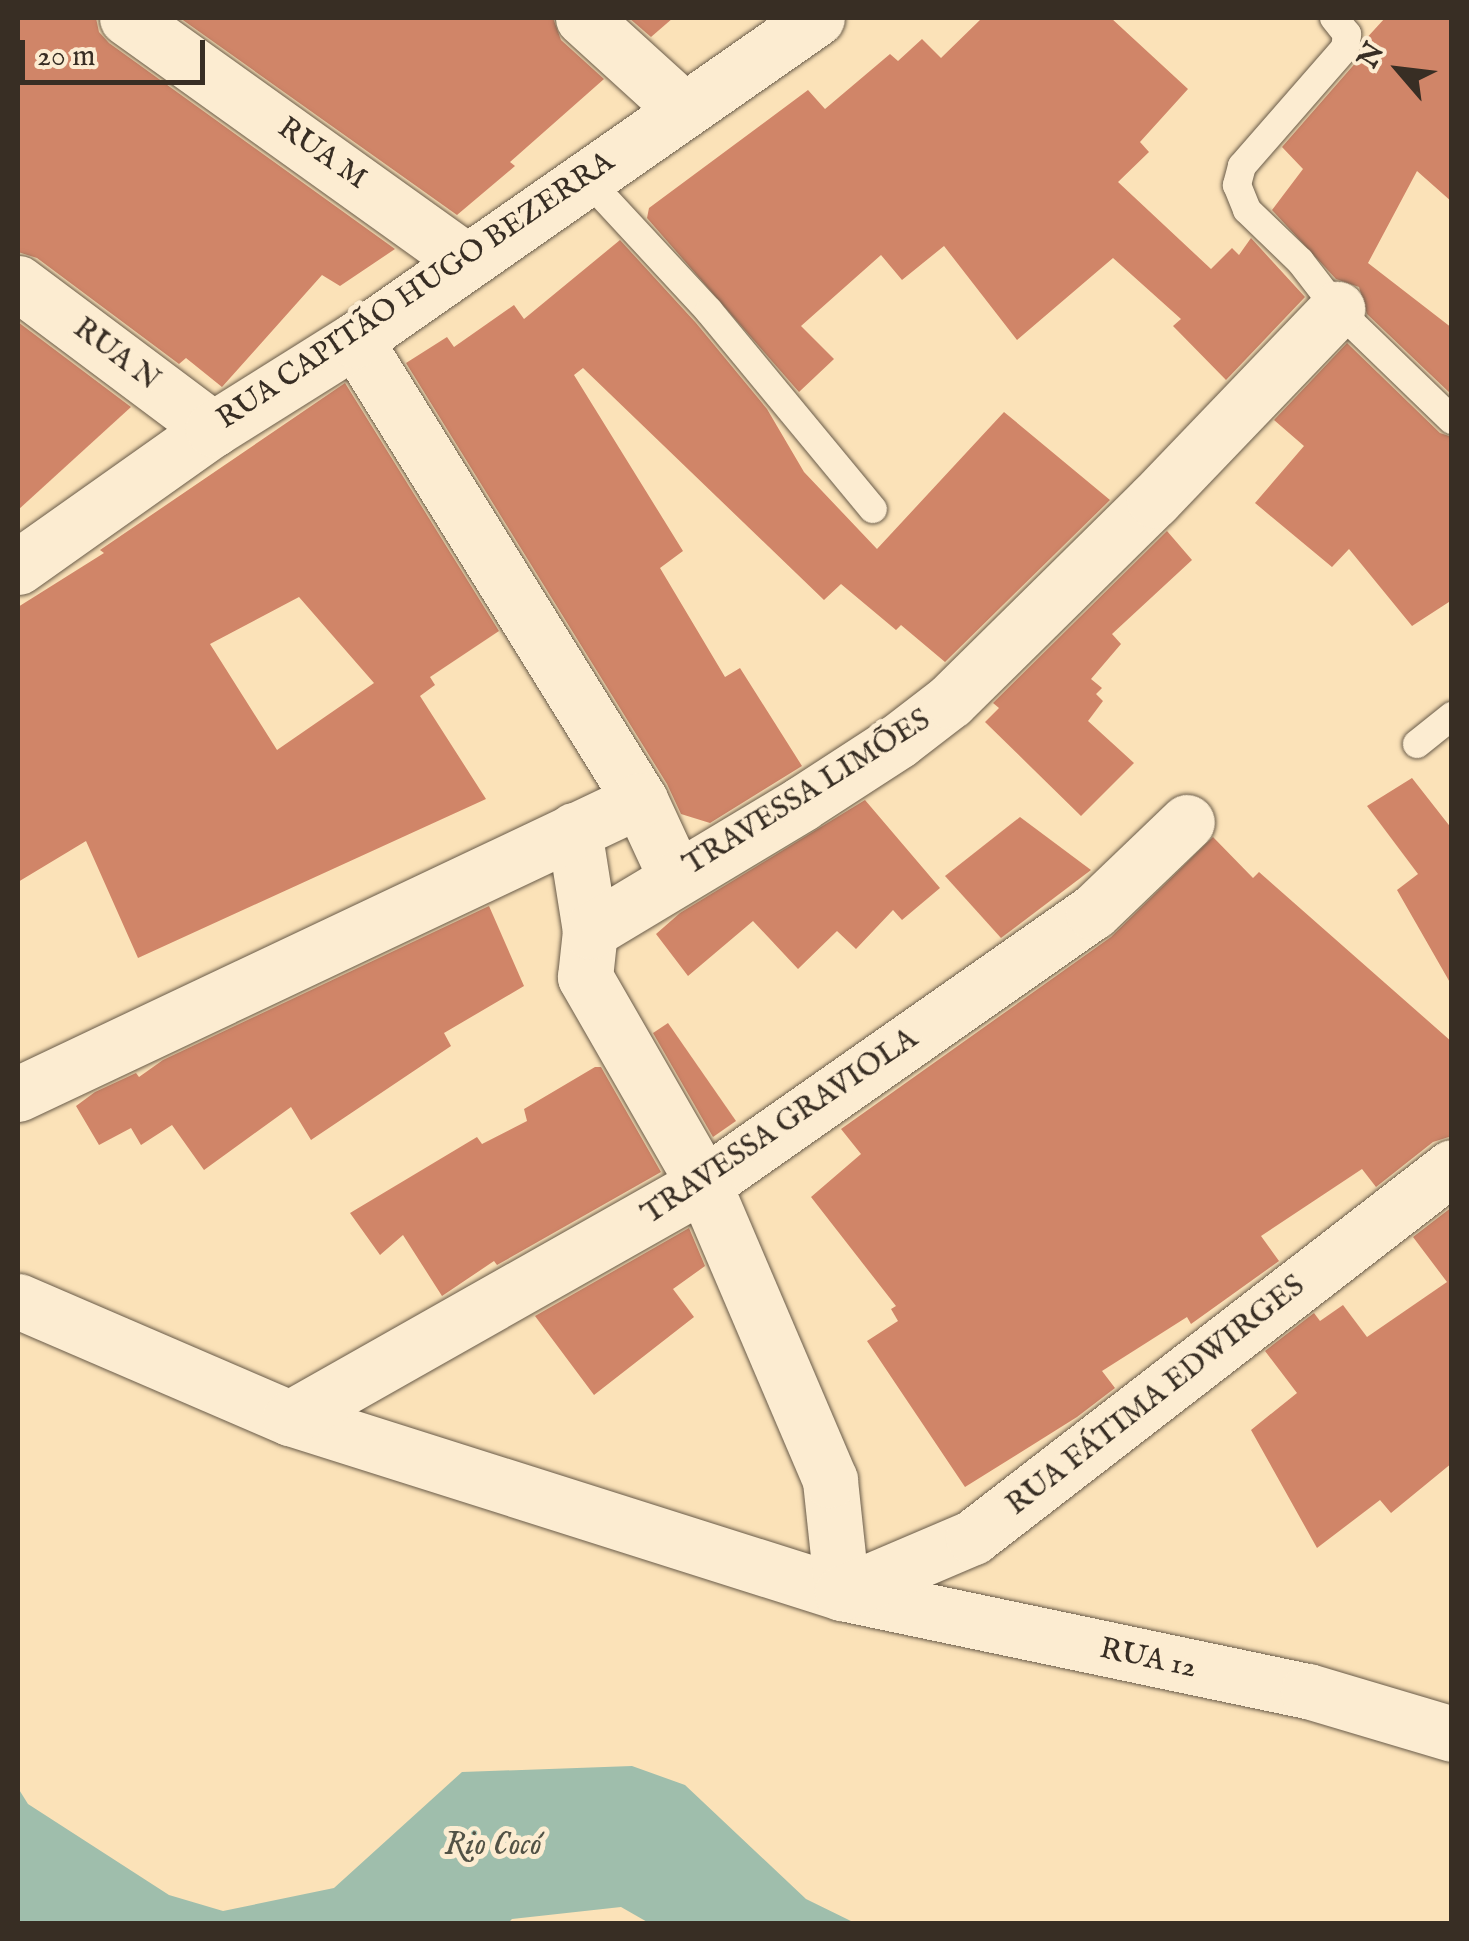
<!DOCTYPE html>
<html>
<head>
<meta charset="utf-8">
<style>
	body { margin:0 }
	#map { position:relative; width:1469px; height:1941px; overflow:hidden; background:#fbe2b8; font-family:"IM FELL English",serif }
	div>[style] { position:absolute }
	.water>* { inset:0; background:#9fbeac }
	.building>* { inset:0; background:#d08568 }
	.roads { filter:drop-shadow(0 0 2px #695b49) drop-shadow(0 0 2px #695b49) }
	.lane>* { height:28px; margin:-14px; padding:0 14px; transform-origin:14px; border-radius:14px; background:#fcecd1 }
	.street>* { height:55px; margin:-27.5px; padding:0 27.5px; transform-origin:27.5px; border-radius:27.5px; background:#fcecd1 }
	span { translate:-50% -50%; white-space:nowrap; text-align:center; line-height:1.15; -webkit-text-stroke:10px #fcecd1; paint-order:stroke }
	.street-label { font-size:30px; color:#382e24 }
	.water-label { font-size:32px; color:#525246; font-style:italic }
	.frame { position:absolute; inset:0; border:20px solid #382e24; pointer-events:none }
	.north { position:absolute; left:1349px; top:20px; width:100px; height:100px; -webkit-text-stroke:8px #fcecd1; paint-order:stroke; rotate:298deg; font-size:28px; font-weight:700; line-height:40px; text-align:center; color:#382e24 }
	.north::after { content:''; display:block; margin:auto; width:35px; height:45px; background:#382e24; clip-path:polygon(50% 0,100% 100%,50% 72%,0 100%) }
	.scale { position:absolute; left:20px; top:40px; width:185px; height:45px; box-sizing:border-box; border:5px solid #382e24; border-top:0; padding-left:12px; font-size:30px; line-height:35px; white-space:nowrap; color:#382e24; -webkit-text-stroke:8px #fcecd1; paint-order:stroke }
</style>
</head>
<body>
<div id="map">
	<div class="water">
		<div style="clip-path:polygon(632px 1766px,685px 1785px,806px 1899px,855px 1923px,649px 1923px,621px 1907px,512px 1919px,507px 1924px,18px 1922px,18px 1788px,28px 1804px,169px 1895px,223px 1911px,334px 1888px,462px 1772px)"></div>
	</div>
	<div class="building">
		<div style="clip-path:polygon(18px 18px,96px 18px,99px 32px,109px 43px,395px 249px,340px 286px,322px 275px,222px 387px,186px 358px,179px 364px,37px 258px,18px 252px)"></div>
		<div style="clip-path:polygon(180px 18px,553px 18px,561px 40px,604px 79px,510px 162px,515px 166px,457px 215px)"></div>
		<div style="clip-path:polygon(629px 18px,673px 18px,651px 37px)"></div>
		<div style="clip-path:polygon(982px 18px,1111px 18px,1188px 89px,1140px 142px,1149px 152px,1118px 182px,1211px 269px,1232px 248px,1239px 255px,1251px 238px,1305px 297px,1226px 380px,1173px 326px,1181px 319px,1113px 258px,1017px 340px,944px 246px,902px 280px,881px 255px,801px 326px,834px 359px,799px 392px,647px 218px,649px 208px,808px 90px,825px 109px,890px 54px,898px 61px,922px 39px,941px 58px)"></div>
		<div style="clip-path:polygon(1385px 18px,1452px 18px,1452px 202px,1417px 171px,1368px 263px,1452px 328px,1452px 395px,1367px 314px,1359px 287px,1336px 279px,1272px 210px,1303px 169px,1282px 147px,1358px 60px,1363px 42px)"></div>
		<div style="clip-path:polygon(620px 240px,696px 323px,767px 409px,804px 472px,877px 549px,1004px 412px,1110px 500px,945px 662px,901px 625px,896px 630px,841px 584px,824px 600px,583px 368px,574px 375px,683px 551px,660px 568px,725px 677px,740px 668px,802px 766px,710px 823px,681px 814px,667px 784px,406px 363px,447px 337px,454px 347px,514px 305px,524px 319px)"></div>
		<div style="clip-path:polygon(18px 322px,131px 407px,18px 510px)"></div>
		<div style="clip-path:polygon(1347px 343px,1440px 433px,1452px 437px,1452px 600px,1412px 626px,1349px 549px,1332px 567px,1255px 503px,1304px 446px,1274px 420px)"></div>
		<div style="clip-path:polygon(evenodd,345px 383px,499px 631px,430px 677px,435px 685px,420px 696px,486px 799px,138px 958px,86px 841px,18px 882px,18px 607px,104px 553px,100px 550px,345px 383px,299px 597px,374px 683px,277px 750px,210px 644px,299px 597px)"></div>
		<div style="clip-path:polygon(1167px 531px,1192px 560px,1112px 634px,1121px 644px,1091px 679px,1102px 688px,1096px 694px,1103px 701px,1088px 721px,1134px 763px,1081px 816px,985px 722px,999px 708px,993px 703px)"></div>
		<div style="clip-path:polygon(1412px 778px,1452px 829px,1452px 986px,1397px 890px,1418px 874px,1367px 806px)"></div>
		<div style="clip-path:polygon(865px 800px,940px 888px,902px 920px,893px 910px,856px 949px,837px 931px,798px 969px,753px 921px,688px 976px,656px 934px,680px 913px)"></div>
		<div style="clip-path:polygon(1020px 817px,1091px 870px,1001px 938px,945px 876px)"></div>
		<div style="clip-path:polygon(1213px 837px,1253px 878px,1259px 872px,1452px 1042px,1452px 1136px,1433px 1142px,1376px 1187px,1362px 1169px,1261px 1236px,1279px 1261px,1191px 1324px,1187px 1317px,1102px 1371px,1115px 1388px,1077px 1417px,965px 1487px,867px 1341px,898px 1321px,891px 1309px,896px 1306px,811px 1197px,861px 1154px,841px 1129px,1111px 937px)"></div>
		<div style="clip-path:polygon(489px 906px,524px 986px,444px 1033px,451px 1046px,311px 1140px,291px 1107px,204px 1170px,172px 1125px,141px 1145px,131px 1128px,99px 1145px,76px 1106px,95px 1092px,136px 1073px,139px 1077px,163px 1060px)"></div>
		<div style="clip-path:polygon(668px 1023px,736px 1121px,713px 1137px,653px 1033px)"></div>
		<div style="clip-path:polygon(595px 1067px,601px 1067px,661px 1172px,497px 1265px,494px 1261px,442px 1296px,403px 1235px,380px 1255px,350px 1213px,477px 1137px,482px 1144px,527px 1121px,524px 1109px)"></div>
		<div style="clip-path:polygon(1452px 1207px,1452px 1463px,1391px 1513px,1380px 1500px,1317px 1548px,1251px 1430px,1297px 1393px,1265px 1351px,1314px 1313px,1320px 1321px,1343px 1305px,1367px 1337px,1447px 1282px,1413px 1237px)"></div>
		<div style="clip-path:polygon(689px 1228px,705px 1266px,673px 1289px,694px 1317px,594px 1395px,535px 1316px)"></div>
	</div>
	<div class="roads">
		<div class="lane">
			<div style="left:1334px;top:18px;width:21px;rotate:51deg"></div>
			<div style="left:1347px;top:34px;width:14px;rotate:98deg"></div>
			<div style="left:1345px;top:48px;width:157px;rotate:131.1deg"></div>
			<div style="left:1242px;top:166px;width:20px;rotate:105deg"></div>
			<div style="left:1237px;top:185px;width:27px;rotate:68deg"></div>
			<div style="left:1247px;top:210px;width:74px;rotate:43.9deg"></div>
			<div style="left:1300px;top:261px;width:61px;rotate:52.4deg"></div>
			<div style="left:1337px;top:309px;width:160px;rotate:44deg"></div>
			<div style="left:585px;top:177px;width:183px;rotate:47.2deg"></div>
			<div style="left:709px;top:311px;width:257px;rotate:50.4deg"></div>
			<div style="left:1417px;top:744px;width:45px;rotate:-38.7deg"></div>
		</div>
		<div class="street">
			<div style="left:127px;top:18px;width:416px;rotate:35.6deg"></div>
			<div style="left:583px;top:18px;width:134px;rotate:42.3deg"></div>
			<div style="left:18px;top:283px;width:244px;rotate:36.8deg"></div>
			<div style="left:355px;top:340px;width:541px;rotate:58.22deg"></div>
			<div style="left:640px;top:800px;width:86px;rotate:65.2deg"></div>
			<div style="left:18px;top:567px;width:239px;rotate:-35.3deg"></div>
			<div style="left:213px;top:429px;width:168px;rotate:-32.1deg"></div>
			<div style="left:355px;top:340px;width:563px;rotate:-34.88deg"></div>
			<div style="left:574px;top:830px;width:102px;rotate:81deg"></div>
			<div style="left:18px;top:1094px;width:688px;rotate:-25.3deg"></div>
			<div style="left:18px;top:1301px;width:296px;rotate:23.3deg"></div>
			<div style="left:290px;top:1418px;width:579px;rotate:17.59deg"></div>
			<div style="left:842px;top:1593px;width:476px;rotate:11.9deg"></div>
			<div style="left:1308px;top:1691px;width:150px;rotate:16.6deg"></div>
			<div style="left:290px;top:1418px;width:476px;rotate:-29.5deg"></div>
			<div style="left:704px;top:1184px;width:475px;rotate:-35deg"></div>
			<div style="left:1093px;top:912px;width:130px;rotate:-43.8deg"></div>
			<div style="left:842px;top:1593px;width:114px;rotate:-96.1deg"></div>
			<div style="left:830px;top:1480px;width:322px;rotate:-113.1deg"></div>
			<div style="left:704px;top:1184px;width:239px;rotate:-119.9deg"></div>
			<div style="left:585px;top:977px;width:46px;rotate:-83.8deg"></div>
			<div style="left:590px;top:931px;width:246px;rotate:-31deg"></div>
			<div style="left:801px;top:804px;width:116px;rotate:-33deg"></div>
			<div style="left:898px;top:741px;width:66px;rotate:-37.6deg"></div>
			<div style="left:950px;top:701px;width:286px;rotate:-44.6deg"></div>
			<div style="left:1154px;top:500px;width:265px;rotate:-46.2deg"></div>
			<div style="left:842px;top:1593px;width:142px;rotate:-23.1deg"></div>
			<div style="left:973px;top:1537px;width:605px;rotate:-37.68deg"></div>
		</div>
	</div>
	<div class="street-label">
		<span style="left:322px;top:154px;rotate:35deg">RUA M</span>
		<span style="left:416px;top:291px;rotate:-34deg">RUA CAPITÃO HUGO BEZERRA</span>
		<span style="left:116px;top:355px;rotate:37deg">RUA N</span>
		<span style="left:807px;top:793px;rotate:-32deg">TRAVESSA LIMÕES</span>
		<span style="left:780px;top:1127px;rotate:-34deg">TRAVESSA GRAVIOLA</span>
		<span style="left:1156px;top:1396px;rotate:-38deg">RUA FÁTIMA EDWIRGES</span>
		<span style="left:1148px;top:1659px;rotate:12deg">RUA 12</span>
	</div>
	<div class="water-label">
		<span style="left:493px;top:1846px">Rio Cocó</span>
	</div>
	<div class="frame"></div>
	<div class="north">N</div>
	<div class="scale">20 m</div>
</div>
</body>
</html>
